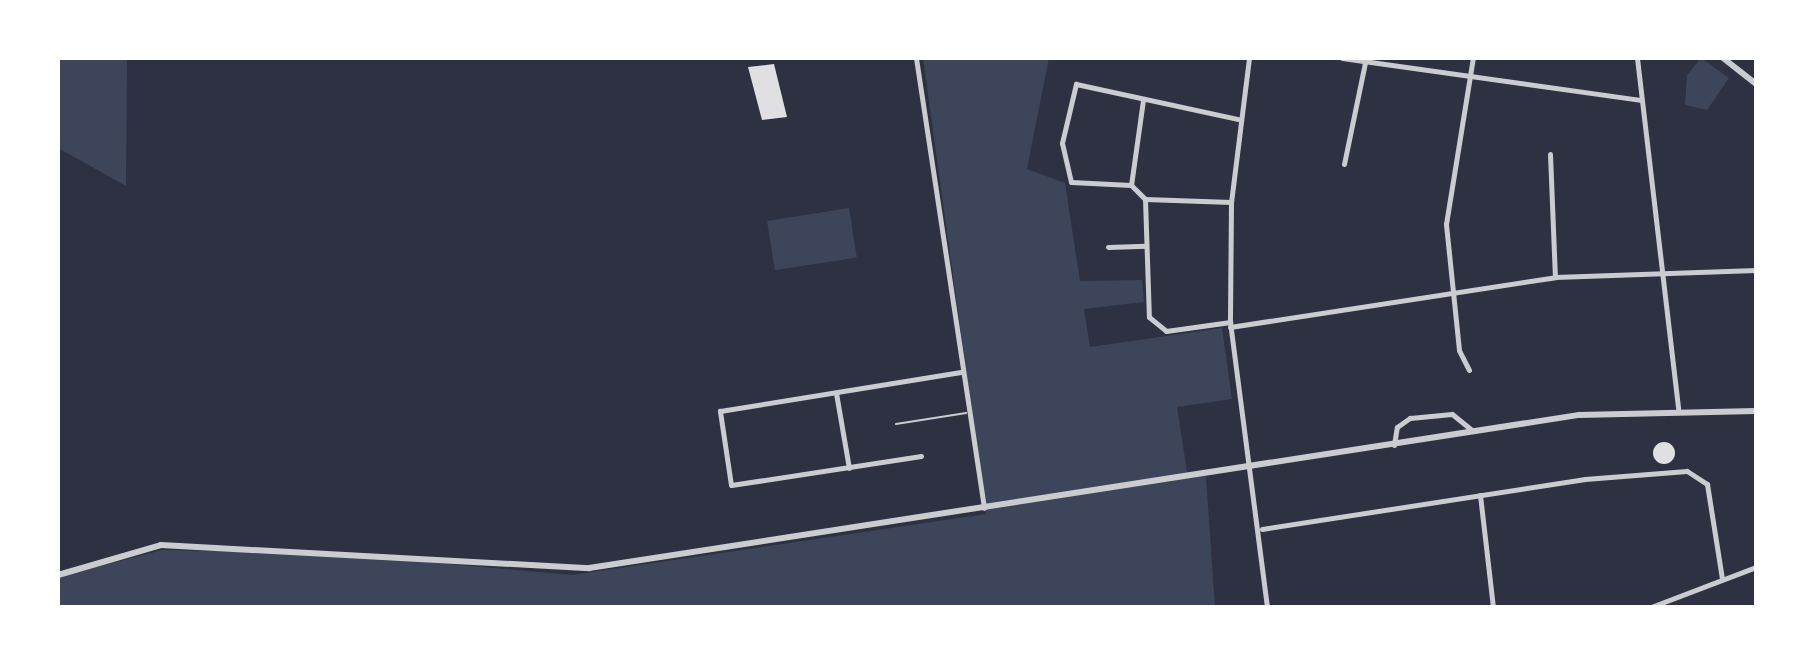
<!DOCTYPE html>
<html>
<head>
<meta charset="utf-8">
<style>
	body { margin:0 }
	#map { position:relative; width:1814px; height:665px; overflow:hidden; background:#2d3142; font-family:Commissioner,sans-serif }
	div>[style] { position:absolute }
	.green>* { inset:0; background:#3c4559; transform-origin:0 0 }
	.building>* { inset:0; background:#e0e0e3 }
	.round { border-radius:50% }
	.service>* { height:2px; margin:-1px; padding:0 1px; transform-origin:1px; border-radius:1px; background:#caccd0 }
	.minor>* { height:5px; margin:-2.5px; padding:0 2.5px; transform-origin:2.5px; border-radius:2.5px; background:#caccd0 }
	.tertiary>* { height:6px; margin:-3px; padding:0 3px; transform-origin:3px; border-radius:3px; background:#caccd0 }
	span { translate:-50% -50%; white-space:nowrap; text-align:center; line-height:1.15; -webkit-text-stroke:8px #fff; paint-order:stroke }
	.frame { position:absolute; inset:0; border:60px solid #fff; pointer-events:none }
</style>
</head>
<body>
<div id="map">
	<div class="green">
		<div style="clip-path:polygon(58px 58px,127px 58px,126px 186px,58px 148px)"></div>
		<div style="clip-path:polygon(923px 58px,1049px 58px,1027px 169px,1065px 183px,1080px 281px,1142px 280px,1144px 302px,1084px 309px,1090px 347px,1222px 328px,1232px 399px,1177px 407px,1188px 478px,1206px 476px,1215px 607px,58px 607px,58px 577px,162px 550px,324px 553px,572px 575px,986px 514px)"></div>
		<div style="clip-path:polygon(1701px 58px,1729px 78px,1707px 110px,1685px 105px,1687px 75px)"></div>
		<div style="left:849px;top:208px;width:50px;height:83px;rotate:81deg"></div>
	</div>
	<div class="building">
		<div style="clip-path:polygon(774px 64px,787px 117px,762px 120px,748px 67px)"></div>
		<div class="round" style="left:1653px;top:442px;width:22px;height:22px"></div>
	</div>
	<div class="service">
		<div style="left:896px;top:424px;width:71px;rotate:-8.9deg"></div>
	</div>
	<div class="minor">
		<div style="left:916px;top:58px;width:455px;rotate:81.4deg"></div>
		<div style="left:1249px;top:58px;width:145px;rotate:97.1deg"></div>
		<div style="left:1231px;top:202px;width:120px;rotate:90.5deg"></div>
		<div style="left:1230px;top:322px;width:287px;rotate:82.6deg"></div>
		<div style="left:1342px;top:58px;width:301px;rotate:8deg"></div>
		<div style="left:1637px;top:58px;width:353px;rotate:83.3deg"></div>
		<div style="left:1143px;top:100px;width:86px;rotate:98deg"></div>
		<div style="left:1131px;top:185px;width:20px;rotate:45deg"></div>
		<div style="left:1145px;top:199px;width:118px;rotate:88.1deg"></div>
		<div style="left:1149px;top:317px;width:22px;rotate:39deg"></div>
		<div style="left:1166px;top:331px;width:65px;rotate:-8deg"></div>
		<div style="left:1550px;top:154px;width:123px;rotate:87.7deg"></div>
		<div style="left:1344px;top:164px;width:108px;rotate:-78.3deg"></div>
		<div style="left:1131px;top:185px;width:60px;rotate:-177.1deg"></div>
		<div style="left:1071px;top:182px;width:40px;rotate:-103deg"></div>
		<div style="left:1062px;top:143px;width:61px;rotate:-76.7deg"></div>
		<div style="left:1076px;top:84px;width:166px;rotate:12.2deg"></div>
		<div style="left:1145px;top:199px;width:86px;rotate:2deg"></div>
		<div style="left:1108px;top:247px;width:38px;rotate:-2deg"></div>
		<div style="left:1230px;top:327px;width:329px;rotate:-8.7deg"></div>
		<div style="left:1555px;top:277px;width:201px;rotate:-2deg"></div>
		<div style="left:1469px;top:370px;width:22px;rotate:-117deg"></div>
		<div style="left:1459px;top:350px;width:127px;rotate:-95.9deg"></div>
		<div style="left:1446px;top:224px;width:168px;rotate:-80.8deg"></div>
		<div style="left:836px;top:393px;width:76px;rotate:80.2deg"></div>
		<div style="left:1394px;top:445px;width:18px;rotate:-81deg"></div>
		<div style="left:1397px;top:427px;width:16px;rotate:-35deg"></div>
		<div style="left:1410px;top:418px;width:42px;rotate:-5.4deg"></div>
		<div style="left:1452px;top:414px;width:27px;rotate:39deg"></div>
		<div style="left:921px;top:456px;width:192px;rotate:171.3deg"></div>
		<div style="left:731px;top:485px;width:75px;rotate:-98.5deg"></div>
		<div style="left:720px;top:411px;width:244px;rotate:-9.2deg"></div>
		<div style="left:1480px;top:495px;width:113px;rotate:83.4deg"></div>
		<div style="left:1262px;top:529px;width:327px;rotate:-8.8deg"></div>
		<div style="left:1585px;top:479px;width:102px;rotate:-4.5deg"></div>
		<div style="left:1687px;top:471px;width:24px;rotate:33deg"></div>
		<div style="left:1707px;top:484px;width:96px;rotate:81deg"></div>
		<div style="left:1651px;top:607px;width:112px;rotate:-20.9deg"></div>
	</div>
	<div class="tertiary">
		<div style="left:1723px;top:58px;width:42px;rotate:38.2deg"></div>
		<div style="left:58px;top:575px;width:107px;rotate:-16.2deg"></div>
		<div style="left:161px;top:545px;width:429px;rotate:3.1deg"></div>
		<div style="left:589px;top:568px;width:1002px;rotate:-8.79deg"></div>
		<div style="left:1579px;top:415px;width:177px;rotate:-1.3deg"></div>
	</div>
	<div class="frame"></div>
</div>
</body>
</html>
